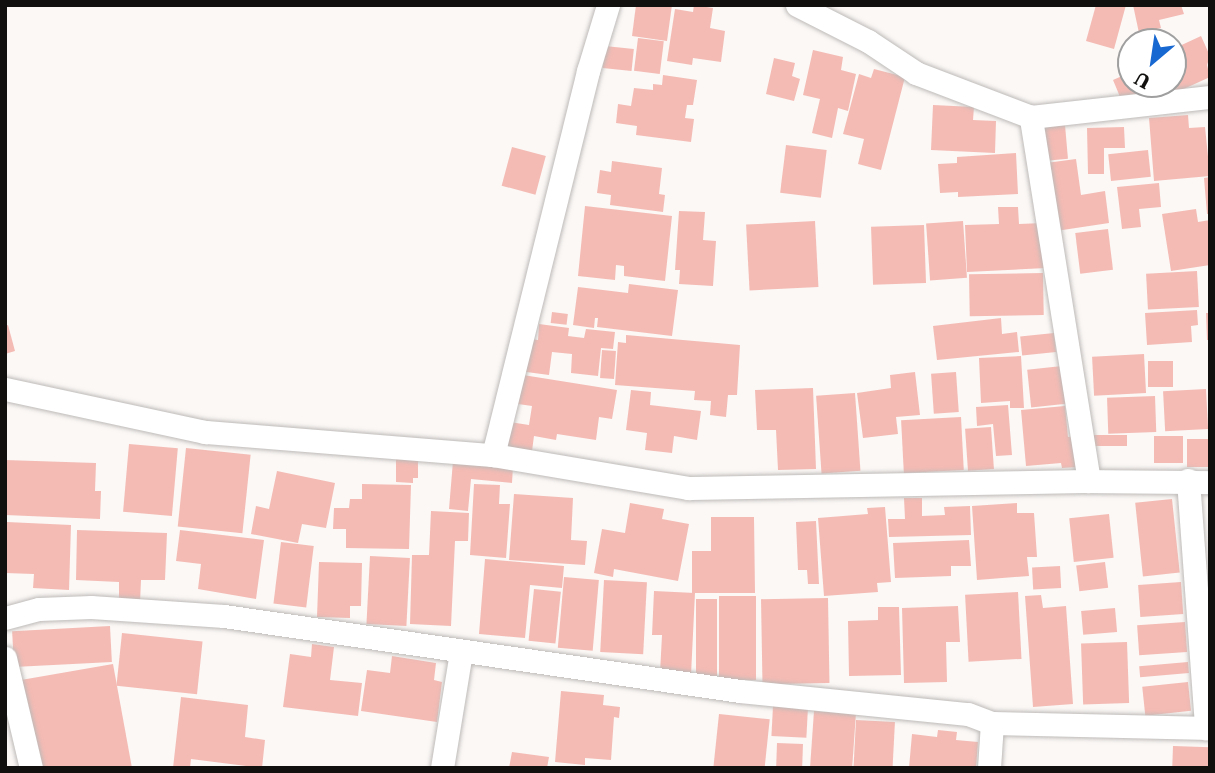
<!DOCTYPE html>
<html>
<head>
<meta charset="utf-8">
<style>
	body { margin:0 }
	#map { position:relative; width:1215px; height:773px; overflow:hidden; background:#fbf8f6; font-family:"Roboto Serif",serif }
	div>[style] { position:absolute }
	.building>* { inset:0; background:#f4bbb4; transform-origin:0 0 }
	.roads { filter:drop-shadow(0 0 2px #bdbab8) drop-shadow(0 0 2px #bdbab8) }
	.street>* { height:23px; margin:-11.5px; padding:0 11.5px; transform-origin:11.5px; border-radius:11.5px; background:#fff }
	span { translate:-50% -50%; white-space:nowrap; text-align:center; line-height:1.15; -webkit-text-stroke:5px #fff; paint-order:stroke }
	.frame { position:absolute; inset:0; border:7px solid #11100f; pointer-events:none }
	.north { position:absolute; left:1117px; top:28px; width:70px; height:70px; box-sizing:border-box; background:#fff; border:2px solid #a09f9f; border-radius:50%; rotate:209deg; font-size:19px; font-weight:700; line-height:28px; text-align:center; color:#11100f }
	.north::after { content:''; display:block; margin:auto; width:24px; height:32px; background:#1868d2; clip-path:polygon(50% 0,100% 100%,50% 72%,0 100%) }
</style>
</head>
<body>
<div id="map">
	<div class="building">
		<div style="clip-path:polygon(636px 5px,672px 5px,667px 41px,632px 36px)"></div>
		<div style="clip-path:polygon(694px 5px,713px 8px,710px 28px,725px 31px,721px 62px,693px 58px,692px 65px,667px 61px,675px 9px,693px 12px)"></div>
		<div style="clip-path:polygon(1096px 5px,1126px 5px,1114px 49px,1086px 41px)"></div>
		<div style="clip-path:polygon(1133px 5px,1181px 5px,1184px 14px,1159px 20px,1161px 28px,1139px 33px)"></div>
		<div style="clip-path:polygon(1201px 36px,1210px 56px,1207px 65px,1210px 77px,1175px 93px,1171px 84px,1123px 104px,1113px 80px,1131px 72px,1131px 84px,1173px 84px,1173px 49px)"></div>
		<div style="left:638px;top:38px;width:26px;height:33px;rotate:7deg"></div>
		<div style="left:605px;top:46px;width:29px;height:22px;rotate:6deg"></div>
		<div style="clip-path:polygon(813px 50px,843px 57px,841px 70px,856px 74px,848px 111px,838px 108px,832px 138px,812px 133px,820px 99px,803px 95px)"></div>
		<div style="clip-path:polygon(774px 58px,795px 63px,792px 76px,800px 79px,794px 101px,766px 94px)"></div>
		<div style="clip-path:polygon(874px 69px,905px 77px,881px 170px,858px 164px,864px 139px,843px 134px,859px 74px,871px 78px)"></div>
		<div style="clip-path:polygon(663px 75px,697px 80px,693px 105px,687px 105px,685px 118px,694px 119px,691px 142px,636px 135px,637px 126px,616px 123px,618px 104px,631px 106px,634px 88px,653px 90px,653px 84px,662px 85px)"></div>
		<div style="clip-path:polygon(933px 105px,974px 107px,973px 120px,996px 121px,995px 153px,931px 150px)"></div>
		<div style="clip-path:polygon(1188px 115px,1189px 128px,1205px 127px,1210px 176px,1154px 181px,1149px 118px)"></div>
		<div style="left:1065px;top:125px;width:34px;height:27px;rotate:85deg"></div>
		<div style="clip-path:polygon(1124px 127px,1125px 148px,1104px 148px,1104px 174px,1088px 174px,1087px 128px)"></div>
		<div style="left:786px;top:145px;width:41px;height:48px;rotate:7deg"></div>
		<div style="left:512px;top:147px;width:35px;height:40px;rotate:15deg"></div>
		<div style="left:1148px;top:150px;width:27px;height:40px;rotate:84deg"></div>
		<div style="clip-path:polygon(1016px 153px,1018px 194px,958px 197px,958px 192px,940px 193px,938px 164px,957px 163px,957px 157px)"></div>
		<div style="clip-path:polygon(1076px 159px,1081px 195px,1105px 191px,1109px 223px,1056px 231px,1046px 163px)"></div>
		<div style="clip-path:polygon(612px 161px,662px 168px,659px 194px,665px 195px,663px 212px,610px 205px,611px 195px,597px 193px,600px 170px,611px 172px)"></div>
		<div style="clip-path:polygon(1210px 177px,1210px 214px,1207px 214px,1204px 178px)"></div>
		<div style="clip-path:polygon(1159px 183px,1161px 207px,1139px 209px,1141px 227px,1122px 229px,1117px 187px)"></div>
		<div style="clip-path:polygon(585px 206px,672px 216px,665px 281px,624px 276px,624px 266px,616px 265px,615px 280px,578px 276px)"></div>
		<div style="clip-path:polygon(998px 207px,1018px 207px,1019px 224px,1043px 223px,1046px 268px,967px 272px,965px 225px,999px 224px)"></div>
		<div style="clip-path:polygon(1196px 209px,1198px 222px,1210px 220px,1210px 265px,1171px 271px,1162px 214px)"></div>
		<div style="clip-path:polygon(679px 211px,705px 212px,703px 240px,716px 241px,713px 286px,679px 284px,680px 270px,675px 270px)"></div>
		<div style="left:815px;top:221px;width:66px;height:69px;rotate:87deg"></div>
		<div style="left:963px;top:221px;width:57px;height:37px;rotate:86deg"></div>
		<div style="left:924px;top:225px;width:58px;height:53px;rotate:88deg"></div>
		<div style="left:1108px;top:229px;width:41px;height:33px;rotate:83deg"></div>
		<div style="left:1197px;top:271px;width:36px;height:51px;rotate:87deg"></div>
		<div style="left:1043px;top:273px;width:42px;height:74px;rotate:89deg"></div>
		<div style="clip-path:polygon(629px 284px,678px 290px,672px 336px,597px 327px,598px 318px,595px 318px,594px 328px,573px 325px,578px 287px,628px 293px)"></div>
		<div style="clip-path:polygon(1197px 310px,1198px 325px,1191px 326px,1192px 342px,1147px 345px,1145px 313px)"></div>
		<div style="left:552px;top:312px;width:16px;height:11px;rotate:7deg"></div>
		<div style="clip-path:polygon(1206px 313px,1210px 313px,1210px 340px,1207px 340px)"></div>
		<div style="clip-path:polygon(1001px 318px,1002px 334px,1017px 332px,1019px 352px,937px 360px,933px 326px)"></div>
		<div style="clip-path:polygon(539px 324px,569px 328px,568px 336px,584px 338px,586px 329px,615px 332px,613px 349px,601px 348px,598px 376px,571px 373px,572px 354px,552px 352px,549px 375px,519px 371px,522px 338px,538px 340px)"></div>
		<div style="clip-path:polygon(8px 325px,15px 351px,5px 354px,5px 326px)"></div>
		<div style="left:1054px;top:333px;width:19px;height:34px;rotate:84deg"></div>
		<div style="clip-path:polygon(626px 335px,740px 345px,737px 395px,728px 395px,726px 417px,710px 415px,711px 401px,694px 400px,695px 391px,615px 385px,618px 342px,626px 343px)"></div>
		<div style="left:602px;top:350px;width:14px;height:28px;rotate:4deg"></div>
		<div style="left:1144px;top:354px;width:39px;height:52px;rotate:87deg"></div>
		<div style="clip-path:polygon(1021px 356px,1024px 408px,1010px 408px,1010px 401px,981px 403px,979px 358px)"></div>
		<div style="left:1148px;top:361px;width:25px;height:26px"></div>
		<div style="left:1062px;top:366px;width:38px;height:35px;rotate:84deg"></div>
		<div style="clip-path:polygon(915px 372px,920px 415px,896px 417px,898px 434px,863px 438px,857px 393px,891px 388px,890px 375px)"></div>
		<div style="left:956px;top:372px;width:40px;height:25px;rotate:86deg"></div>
		<div style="clip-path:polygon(523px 375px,617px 390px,612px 419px,599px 417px,596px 440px,557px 434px,556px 440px,534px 436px,532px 451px,499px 445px,503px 421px,529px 425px,532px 406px,518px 404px)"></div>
		<div style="clip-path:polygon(813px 388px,816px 469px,778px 470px,776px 430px,757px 430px,755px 390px)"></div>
		<div style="left:1206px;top:389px;width:40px;height:43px;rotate:87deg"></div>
		<div style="clip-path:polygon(631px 390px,651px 392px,650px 405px,701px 411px,697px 440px,674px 436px,672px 453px,645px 450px,647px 433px,626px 430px)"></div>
		<div style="left:855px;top:393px;width:78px;height:39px;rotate:86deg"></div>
		<div style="left:1155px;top:396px;width:36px;height:48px;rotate:88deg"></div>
		<div style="clip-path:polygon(1008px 405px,1012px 455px,996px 456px,993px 424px,977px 426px,976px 407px)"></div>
		<div style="clip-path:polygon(1065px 406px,1068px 437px,1075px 436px,1078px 467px,1062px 468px,1061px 463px,1026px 466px,1021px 410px)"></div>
		<div style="left:961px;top:417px;width:53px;height:60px;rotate:87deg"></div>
		<div style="left:991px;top:427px;width:42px;height:26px;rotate:86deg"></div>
		<div style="left:1127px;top:435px;width:11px;height:33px;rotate:90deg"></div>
		<div style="left:1154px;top:436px;width:29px;height:27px"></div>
		<div style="left:1187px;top:439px;width:23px;height:28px"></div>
		<div style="left:129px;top:444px;width:49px;height:68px;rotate:5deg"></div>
		<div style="left:186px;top:448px;width:65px;height:79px;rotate:6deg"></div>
		<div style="clip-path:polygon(396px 458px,418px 458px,418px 478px,413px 478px,413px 483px,396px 482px)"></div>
		<div style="clip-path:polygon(5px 460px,96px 463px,95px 491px,101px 491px,100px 519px,5px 515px)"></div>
		<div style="clip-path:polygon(453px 461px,513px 466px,512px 483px,471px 479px,468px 511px,449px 509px)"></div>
		<div style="clip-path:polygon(277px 471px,335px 483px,326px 528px,302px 524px,298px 543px,251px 534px,256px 506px,269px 509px)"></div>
		<div style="clip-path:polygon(362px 484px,411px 485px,409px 549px,346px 548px,346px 529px,333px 529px,334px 508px,349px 508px,350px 499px,362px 499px)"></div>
		<div style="clip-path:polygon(474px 484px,500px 485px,499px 504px,510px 504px,506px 558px,470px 555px)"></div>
		<div style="clip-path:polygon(514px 494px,573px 498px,571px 540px,587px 541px,585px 565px,509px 560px)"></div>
		<div style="clip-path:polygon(904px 498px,922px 498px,922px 516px,945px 515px,944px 507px,970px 506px,971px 535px,889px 537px,888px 519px,905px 519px)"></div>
		<div style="left:1172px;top:499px;width:74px;height:37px;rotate:84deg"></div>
		<div style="clip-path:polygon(630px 503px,664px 509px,662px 519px,689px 524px,678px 581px,614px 569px,613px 577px,594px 573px,602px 529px,625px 533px)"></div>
		<div style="clip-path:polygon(1017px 503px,1017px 513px,1034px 513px,1037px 557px,1027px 557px,1029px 576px,977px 580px,972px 506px)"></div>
		<div style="clip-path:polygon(885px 507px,891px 582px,877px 583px,878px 592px,824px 596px,818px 518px,868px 514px,867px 508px)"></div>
		<div style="clip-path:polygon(431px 511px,469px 513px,468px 541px,455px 541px,451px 626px,410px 624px,412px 555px,429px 555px)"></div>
		<div style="left:1109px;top:514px;width:44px;height:40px;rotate:84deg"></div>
		<div style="clip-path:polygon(711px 517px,754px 517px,755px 593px,692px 593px,692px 551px,711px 551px)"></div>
		<div style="clip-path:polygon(816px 521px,819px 584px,808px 584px,807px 570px,798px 570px,796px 522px)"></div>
		<div style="clip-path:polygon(7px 522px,71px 525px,69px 590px,33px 588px,34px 574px,5px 573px)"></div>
		<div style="clip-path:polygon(77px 530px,167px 533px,165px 580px,141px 580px,140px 603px,119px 603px,119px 582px,76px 580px)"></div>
		<div style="clip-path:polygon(180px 530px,264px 540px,256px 599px,198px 589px,201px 564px,176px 561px)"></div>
		<div style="clip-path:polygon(969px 540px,971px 566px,951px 566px,951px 576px,895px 578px,893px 543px)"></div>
		<div style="left:281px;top:542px;width:33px;height:62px;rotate:7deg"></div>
		<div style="left:370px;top:556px;width:40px;height:68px;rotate:3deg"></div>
		<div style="clip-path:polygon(485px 559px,564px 566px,562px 588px,530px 585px,525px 638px,479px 634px)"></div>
		<div style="clip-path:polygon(319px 562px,362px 563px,361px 606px,350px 606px,350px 618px,317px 617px)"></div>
		<div style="left:1105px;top:562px;width:26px;height:29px;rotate:83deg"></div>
		<div style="left:1060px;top:566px;width:22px;height:28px;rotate:87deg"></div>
		<div style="left:564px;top:577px;width:35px;height:71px;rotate:5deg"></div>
		<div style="left:604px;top:580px;width:43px;height:72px;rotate:3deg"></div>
		<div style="left:1181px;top:582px;width:32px;height:43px;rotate:86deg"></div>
		<div style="left:534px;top:589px;width:27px;height:52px;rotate:6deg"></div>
		<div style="clip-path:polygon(654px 591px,695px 593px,691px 675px,660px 673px,662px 635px,652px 635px)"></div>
		<div style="left:1018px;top:592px;width:67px;height:53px;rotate:87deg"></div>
		<div style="clip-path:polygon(1041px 595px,1043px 608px,1066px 606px,1073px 704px,1033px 707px,1025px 596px)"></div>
		<div style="left:719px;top:596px;width:37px;height:84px"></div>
		<div style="left:828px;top:598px;width:85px;height:67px;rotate:89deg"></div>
		<div style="left:696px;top:599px;width:21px;height:83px"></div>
		<div style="clip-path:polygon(958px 606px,960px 642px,946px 642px,947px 682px,904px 683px,902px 608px)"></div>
		<div style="clip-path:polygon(878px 607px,899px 607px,901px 675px,849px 676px,848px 621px,878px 620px)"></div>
		<div style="left:1115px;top:608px;width:24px;height:34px;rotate:85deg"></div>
		<div style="left:1185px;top:622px;width:30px;height:48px;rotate:86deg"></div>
		<div style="left:110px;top:626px;width:36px;height:98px;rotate:87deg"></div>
		<div style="left:122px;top:633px;width:81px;height:53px;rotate:6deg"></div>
		<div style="left:1127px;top:642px;width:61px;height:46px;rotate:88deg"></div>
		<div style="clip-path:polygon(312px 644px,334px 647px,330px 680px,362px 683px,358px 716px,283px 707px,290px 654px,311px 657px)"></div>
		<div style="clip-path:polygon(392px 656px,436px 663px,434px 680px,442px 682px,437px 722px,361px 711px,367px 670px,390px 673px)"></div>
		<div style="left:1188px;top:662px;width:11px;height:49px;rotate:85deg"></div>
		<div style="clip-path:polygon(113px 664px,132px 768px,38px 768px,21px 680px)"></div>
		<div style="left:1188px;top:682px;width:29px;height:46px;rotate:84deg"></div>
		<div style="clip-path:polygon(561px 691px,604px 695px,603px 705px,620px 707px,619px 718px,614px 717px,611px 760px,585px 758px,585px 765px,555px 762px)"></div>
		<div style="clip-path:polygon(181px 697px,248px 705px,245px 737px,265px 740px,262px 768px,191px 759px,190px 768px,173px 768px)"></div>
		<div style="left:773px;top:706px;width:35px;height:30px;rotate:3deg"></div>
		<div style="left:814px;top:711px;width:42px;height:57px;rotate:4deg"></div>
		<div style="left:719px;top:714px;width:51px;height:54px;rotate:6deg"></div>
		<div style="left:856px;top:720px;width:39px;height:48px;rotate:3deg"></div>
		<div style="clip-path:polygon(938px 730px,957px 732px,956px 740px,978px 742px,976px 768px,909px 768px,912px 734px,937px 737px)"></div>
		<div style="left:777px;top:743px;width:26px;height:25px;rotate:2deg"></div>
		<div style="left:1173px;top:746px;width:37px;height:22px;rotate:2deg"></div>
		<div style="clip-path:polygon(512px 752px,549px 757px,547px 768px,509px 768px)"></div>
	</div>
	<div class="roads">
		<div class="street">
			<div style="left:797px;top:5px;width:80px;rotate:26.9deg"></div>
			<div style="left:868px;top:41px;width:58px;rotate:33.7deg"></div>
			<div style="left:916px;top:73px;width:123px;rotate:20.9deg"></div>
			<div style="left:5px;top:389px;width:205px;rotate:12.1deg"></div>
			<div style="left:205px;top:432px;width:289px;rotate:4.6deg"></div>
			<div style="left:493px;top:455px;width:198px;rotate:9.6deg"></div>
			<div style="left:688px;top:488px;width:401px;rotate:-1deg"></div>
			<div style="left:1089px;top:481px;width:369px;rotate:-99.1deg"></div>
			<div style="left:1031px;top:117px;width:180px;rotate:-6.4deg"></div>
			<div style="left:493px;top:455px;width:396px;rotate:-76.1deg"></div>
			<div style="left:588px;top:71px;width:69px;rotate:-73.1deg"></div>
			<div style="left:1188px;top:480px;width:249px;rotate:85.8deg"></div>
			<div style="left:1089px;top:481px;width:121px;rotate:0.5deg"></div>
			<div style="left:5px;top:618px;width:35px;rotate:-15deg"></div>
			<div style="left:39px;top:609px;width:52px;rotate:-2.2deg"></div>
			<div style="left:91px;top:607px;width:133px;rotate:3.9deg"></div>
			<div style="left:224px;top:616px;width:521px;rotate:8.27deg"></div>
			<div style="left:740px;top:691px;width:229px;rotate:5.8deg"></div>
			<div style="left:968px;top:714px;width:26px;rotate:21deg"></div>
			<div style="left:992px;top:723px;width:218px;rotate:1.3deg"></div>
			<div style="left:5px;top:658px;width:113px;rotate:76.7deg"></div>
			<div style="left:442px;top:768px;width:118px;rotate:-80.7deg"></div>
			<div style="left:989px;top:768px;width:45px;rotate:-86.2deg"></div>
		</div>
	</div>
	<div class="frame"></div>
	<div class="north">U</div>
</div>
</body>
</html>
